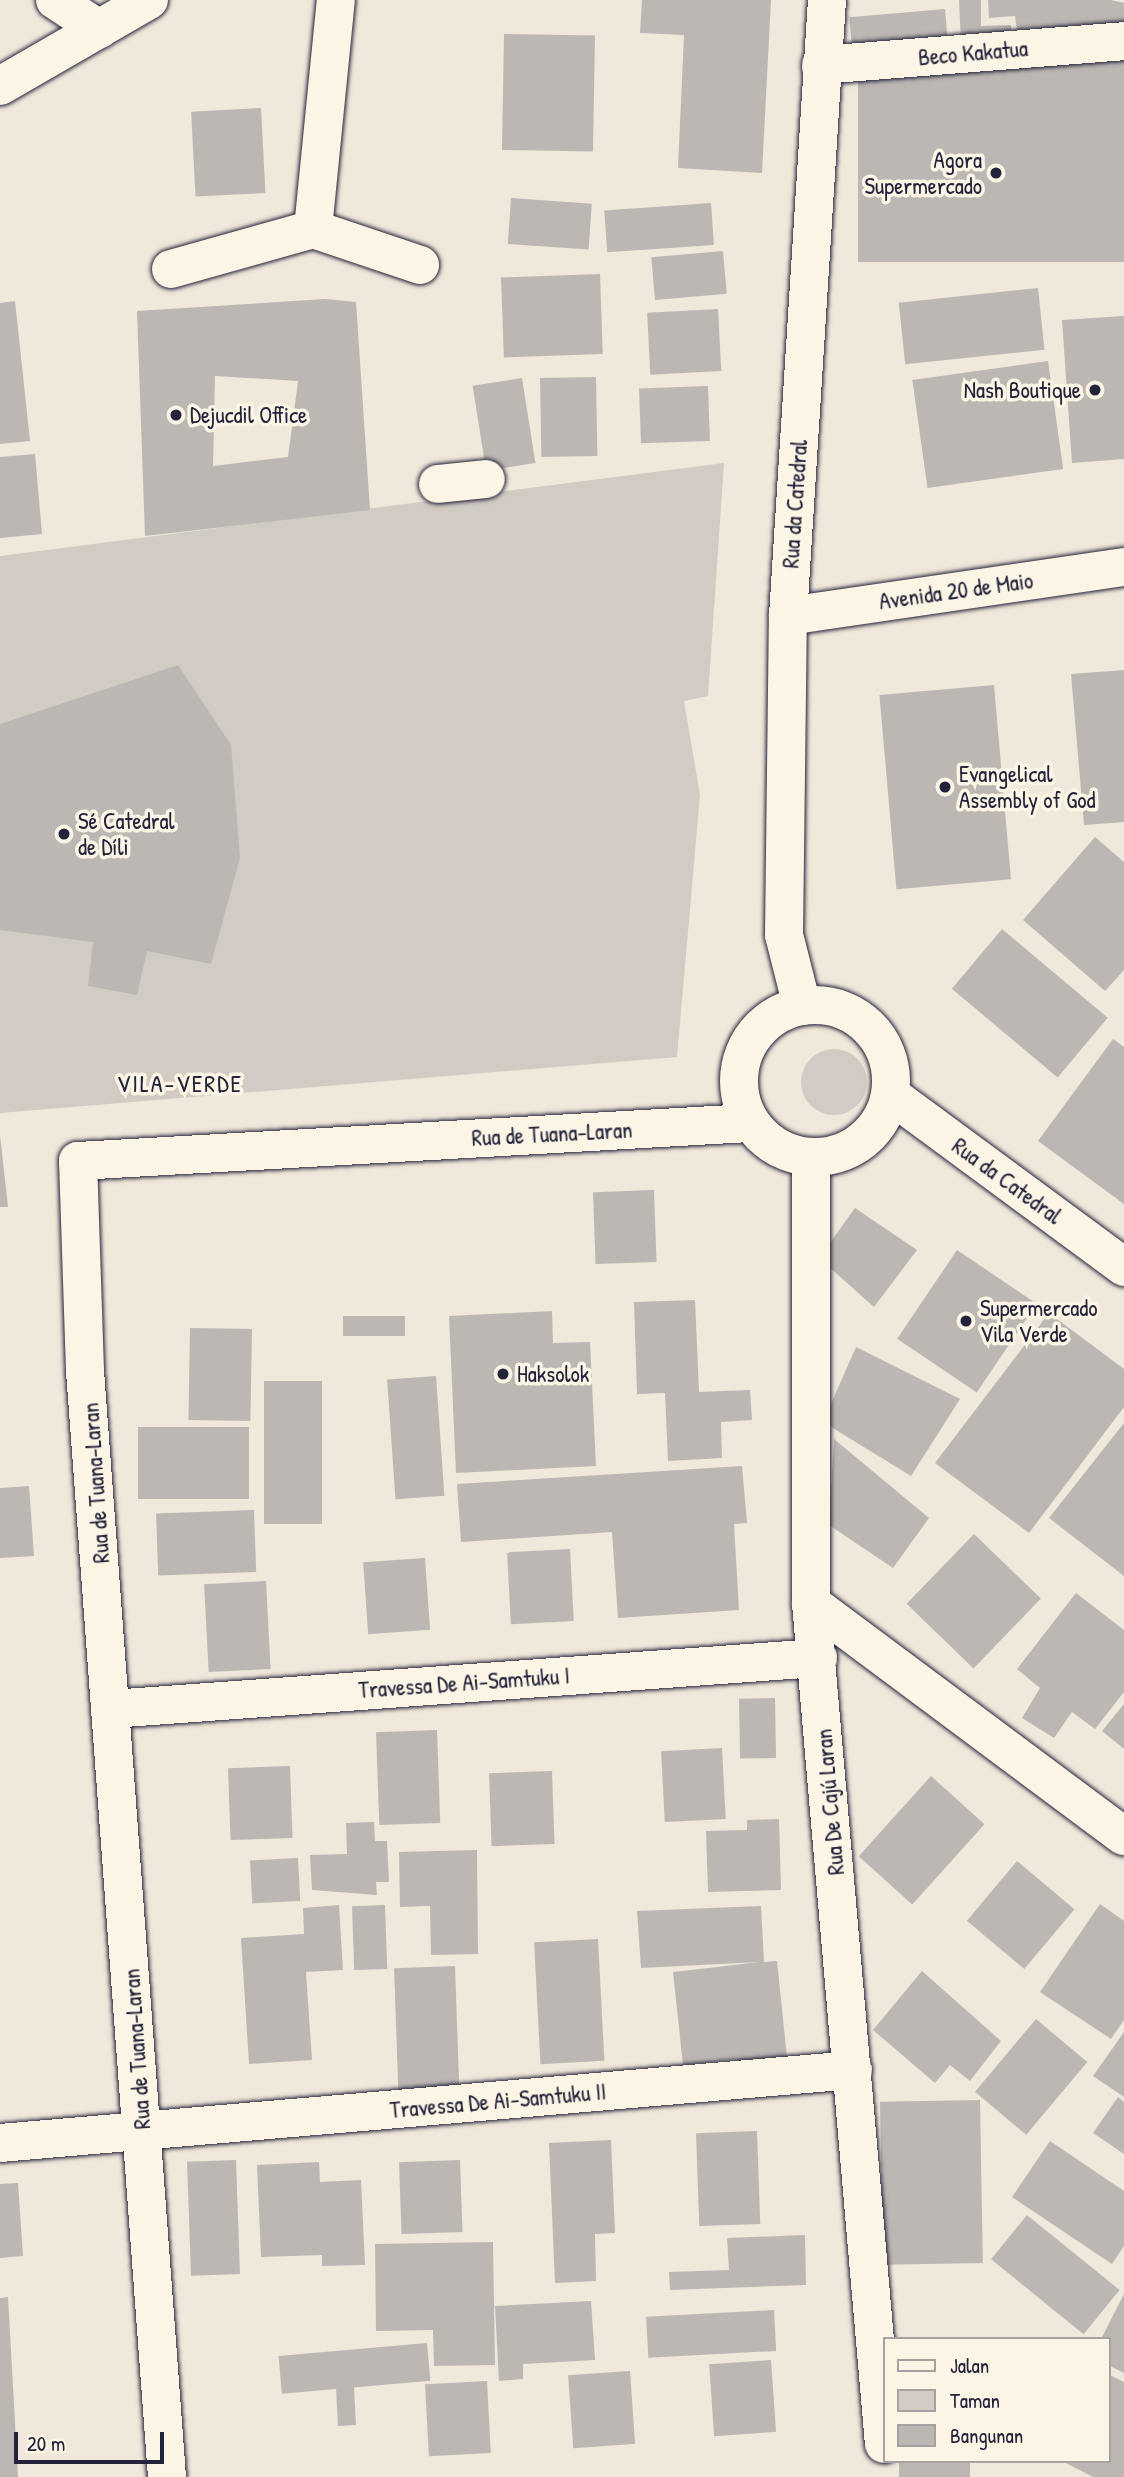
<!DOCTYPE html>
<html>
<head>
<meta charset="utf-8">
<style>
	body { margin:0 }
	#map { position:relative; width:1124px; height:2477px; overflow:hidden; background:#efe8db; font-family:"Patrick Hand",sans-serif }
	div>[style] { position:absolute }
	.green>* { inset:0; background:#d1cbc3 }
	.round { border-radius:50% }
	.building>* { inset:0; background:#bcb7b3; transform-origin:0 0 }
	.roads { filter:drop-shadow(0 0 2px #22223b) drop-shadow(0 0 2px #22223b) }
	.minor>* { height:38px; margin:-19px; padding:0 19px; transform-origin:19px; border-radius:19px; background:#fcf5e5 }
	.major>* { height:38px; margin:-19px; padding:0 19px; transform-origin:19px; border-radius:19px; background:#fcf5e5 }
	.major>.ring { margin:-19px; padding:0; box-sizing:content-box; background:none; border:38px solid #fcf5e5; border-radius:50% }
	.dots>* { width:19px; height:19px; translate:-50% -50%; box-sizing:border-box; border:4px solid #fcf5e5; border-radius:50% }
	span { translate:-50% -50%; white-space:nowrap; text-align:center; line-height:1.15; -webkit-text-stroke:7px #fcf5e5; paint-order:stroke }
	.street-label { font-size:23px; color:#22223b }
	.poi-label { font-size:23px; color:#22223b }
	.right { translate:-100% -50%; text-align:right }
	.left { translate:0 -50%; text-align:left }
	.neighbourhood-label { font-size:24px; color:#22223b; letter-spacing:2px }
	.legend { position:absolute; left:883px; top:2337px; width:228px; height:126px; box-sizing:border-box; background:#fcf5e5; border:2px solid #a5a1a1; margin:0; padding:9px 12px; list-style:none; font-size:21px; color:#22223b }
	.legend li { display:flex; align-items:center; gap:14px; height:35px }
	.legend b { width:35px; border:2px solid #a5a1a1 }
	.scale { position:absolute; left:14px; top:2432px; width:150px; height:32px; box-sizing:border-box; border:4px solid #22223b; border-top:0; padding-left:9px; font-size:21px; line-height:24px; white-space:nowrap; color:#22223b; -webkit-text-stroke:5px #fcf5e5; paint-order:stroke }
</style>
</head>
<body>
<div id="map">
	<div class="green">
		<div style="clip-path:polygon(724px 463px,708px 696px,684px 701px,700px 795px,677px 1057px,0 1113px,0 556px)"></div>
		<div class="round" style="left:801px;top:1049px;width:66px;height:66px"></div>
	</div>
	<div class="building">
		<div style="clip-path:polygon(642px 0,771px 0,762px 173px,678px 168px,684px 35px,640px 33px)"></div>
		<div style="clip-path:polygon(959px 0,981px 0,981px 26px,1011px 25px,1011px 42px,961px 43px)"></div>
		<div style="clip-path:polygon(988px 0,1111px 0,1124px 3px,1124px 30px,1018px 39px,1015px 16px,989px 18px)"></div>
		<div style="left:945px;top:9px;width:36px;height:96px;rotate:85deg"></div>
		<div style="left:504px;top:34px;width:91px;height:116px;rotate:1deg"></div>
		<div style="left:1124px;top:58px;width:204px;height:266px;rotate:90deg"></div>
		<div style="left:261px;top:108px;width:85px;height:70px;rotate:87deg"></div>
		<div style="left:511px;top:198px;width:81px;height:46px;rotate:4deg"></div>
		<div style="left:711px;top:203px;width:42px;height:107px;rotate:86deg"></div>
		<div style="left:723px;top:251px;width:43px;height:72px;rotate:85deg"></div>
		<div style="left:600px;top:274px;width:80px;height:99px;rotate:88deg"></div>
		<div style="left:1038px;top:288px;width:62px;height:140px;rotate:84deg"></div>
		<div style="clip-path:polygon(evenodd,325px 299px,356px 302px,370px 510px,145px 536px,137px 311px,325px 299px,215px 376px,298px 381px,288px 457px,213px 466px,215px 376px)"></div>
		<div style="clip-path:polygon(15px 301px,30px 441px,0 444px,0 303px)"></div>
		<div style="left:718px;top:309px;width:62px;height:71px;rotate:87deg"></div>
		<div style="clip-path:polygon(1124px 316px,1124px 459px,1072px 463px,1062px 320px)"></div>
		<div style="left:1048px;top:361px;width:109px;height:137px;rotate:82deg"></div>
		<div style="left:596px;top:377px;width:79px;height:56px;rotate:89deg"></div>
		<div style="left:522px;top:378px;width:86px;height:50px;rotate:81deg"></div>
		<div style="left:708px;top:386px;width:55px;height:69px;rotate:88deg"></div>
		<div style="clip-path:polygon(35px 454px,42px 534px,0 538px,0 457px)"></div>
		<div style="clip-path:polygon(178px 665px,231px 745px,240px 858px,211px 964px,147px 951px,137px 995px,88px 986px,93px 942px,0 930px,0 724px)"></div>
		<div style="clip-path:polygon(1124px 670px,1124px 822px,1084px 825px,1071px 674px)"></div>
		<div style="left:994px;top:685px;width:195px;height:115px;rotate:85deg"></div>
		<div style="clip-path:polygon(1095px 837px,1124px 862px,1124px 970px,1105px 991px,1023px 920px)"></div>
		<div style="left:1002px;top:929px;width:138px;height:78px;rotate:40deg"></div>
		<div style="clip-path:polygon(1113px 1039px,1124px 1047px,1124px 1204px,1038px 1141px)"></div>
		<div style="clip-path:polygon(0 1135px,8px 1207px,0 1207px)"></div>
		<div style="left:654px;top:1190px;width:72px;height:61px;rotate:88deg"></div>
		<div style="clip-path:polygon(855px 1208px,917px 1250px,874px 1307px,819px 1258px)"></div>
		<div style="left:957px;top:1250px;width:96px;height:107px;rotate:34deg"></div>
		<div style="clip-path:polygon(695px 1300px,699px 1392px,750px 1390px,752px 1420px,721px 1422px,722px 1458px,668px 1461px,665px 1393px,637px 1394px,634px 1302px)"></div>
		<div style="clip-path:polygon(552px 1311px,553px 1343px,590px 1342px,596px 1466px,456px 1473px,449px 1316px)"></div>
		<div style="clip-path:polygon(1049px 1313px,1124px 1369px,1124px 1407px,1029px 1533px,935px 1463px)"></div>
		<div style="left:405px;top:1316px;width:20px;height:62px;rotate:90deg"></div>
		<div style="left:252px;top:1329px;width:92px;height:62px;rotate:91deg"></div>
		<div style="clip-path:polygon(856px 1347px,960px 1399px,911px 1476px,823px 1422px)"></div>
		<div style="left:436px;top:1376px;width:120px;height:49px;rotate:86deg"></div>
		<div style="left:264px;top:1381px;width:58px;height:143px"></div>
		<div style="clip-path:polygon(1124px 1423px,1124px 1576px,1049px 1518px)"></div>
		<div style="left:138px;top:1427px;width:111px;height:72px"></div>
		<div style="clip-path:polygon(834px 1439px,929px 1518px,893px 1568px,829px 1525px)"></div>
		<div style="clip-path:polygon(742px 1466px,747px 1523px,734px 1524px,739px 1610px,618px 1618px,612px 1532px,461px 1542px,457px 1484px)"></div>
		<div style="clip-path:polygon(29px 1486px,34px 1556px,0 1558px,0 1488px)"></div>
		<div style="left:254px;top:1510px;width:62px;height:98px;rotate:88deg"></div>
		<div style="left:974px;top:1534px;width:93px;height:97px;rotate:44deg"></div>
		<div style="left:570px;top:1549px;width:72px;height:63px;rotate:87deg"></div>
		<div style="left:425px;top:1558px;width:72px;height:62px;rotate:86deg"></div>
		<div style="left:266px;top:1581px;width:88px;height:62px;rotate:87deg"></div>
		<div style="clip-path:polygon(1076px 1593px,1124px 1630px,1124px 1692px,1095px 1729px,1072px 1712px,1054px 1738px,1022px 1718px,1040px 1688px,1017px 1669px)"></div>
		<div style="left:775px;top:1698px;width:60px;height:36px;rotate:89deg"></div>
		<div style="clip-path:polygon(1124px 1704px,1124px 1749px,1102px 1731px)"></div>
		<div style="left:437px;top:1730px;width:93px;height:61px;rotate:88deg"></div>
		<div style="left:722px;top:1748px;width:71px;height:61px;rotate:87deg"></div>
		<div style="left:290px;top:1766px;width:72px;height:62px;rotate:88deg"></div>
		<div style="left:552px;top:1771px;width:73px;height:63px;rotate:88deg"></div>
		<div style="left:931px;top:1776px;width:72px;height:108px;rotate:42deg"></div>
		<div style="clip-path:polygon(779px 1819px,781px 1890px,708px 1892px,706px 1831px,747px 1830px,747px 1820px)"></div>
		<div style="clip-path:polygon(374px 1822px,375px 1841px,387px 1841px,389px 1882px,376px 1882px,377px 1895px,312px 1890px,310px 1855px,347px 1854px,346px 1823px)"></div>
		<div style="clip-path:polygon(477px 1850px,478px 1954px,431px 1955px,430px 1906px,400px 1907px,399px 1852px)"></div>
		<div style="left:298px;top:1858px;width:43px;height:48px;rotate:87deg"></div>
		<div style="left:1017px;top:1861px;width:75px;height:78px;rotate:40deg"></div>
		<div style="clip-path:polygon(1100px 1904px,1124px 1921px,1124px 2020px,1111px 2039px,1040px 1992px)"></div>
		<div style="clip-path:polygon(339px 1905px,343px 1970px,306px 1972px,312px 2060px,249px 2064px,241px 1938px,304px 1934px,303px 1908px)"></div>
		<div style="left:385px;top:1905px;width:64px;height:33px;rotate:88deg"></div>
		<div style="clip-path:polygon(761px 1906px,764px 1962px,777px 1961px,788px 2067px,738px 2072px,737px 2059px,683px 2065px,673px 1972px,760px 1962px,641px 1968px,637px 1911px)"></div>
		<div style="left:598px;top:1939px;width:122px;height:64px;rotate:87deg"></div>
		<div style="left:455px;top:1966px;width:125px;height:61px;rotate:88deg"></div>
		<div style="clip-path:polygon(922px 1971px,1001px 2041px,970px 2081px,950px 2065px,935px 2083px,873px 2030px)"></div>
		<div style="left:1036px;top:2019px;width:67px;height:95px;rotate:40deg"></div>
		<div style="clip-path:polygon(1124px 2032px,1124px 2097px,1093px 2076px)"></div>
		<div style="clip-path:polygon(1118px 2097px,1124px 2102px,1124px 2154px,1093px 2133px)"></div>
		<div style="left:980px;top:2100px;width:163px;height:100px;rotate:89deg"></div>
		<div style="left:757px;top:2131px;width:93px;height:61px;rotate:88deg"></div>
		<div style="clip-path:polygon(611px 2140px,615px 2233px,595px 2234px,596px 2281px,555px 2283px,549px 2143px)"></div>
		<div style="clip-path:polygon(1050px 2141px,1124px 2191px,1124px 2246px,1112px 2264px,1012px 2197px)"></div>
		<div style="left:236px;top:2160px;width:114px;height:49px;rotate:88deg"></div>
		<div style="left:460px;top:2160px;width:72px;height:61px;rotate:88deg"></div>
		<div style="clip-path:polygon(319px 2162px,320px 2182px,361px 2180px,365px 2265px,322px 2266px,322px 2255px,261px 2257px,257px 2165px)"></div>
		<div style="clip-path:polygon(18px 2183px,23px 2256px,0 2258px,0 2184px)"></div>
		<div style="left:1027px;top:2215px;width:119px;height:57px;rotate:39deg"></div>
		<div style="clip-path:polygon(805px 2235px,806px 2285px,670px 2290px,669px 2272px,729px 2270px,727px 2238px)"></div>
		<div style="clip-path:polygon(493px 2242px,495px 2365px,434px 2366px,433px 2330px,376px 2331px,375px 2244px)"></div>
		<div style="clip-path:polygon(1124px 2294px,1124px 2373px,1108px 2365px,1108px 2339px,1101px 2339px)"></div>
		<div style="clip-path:polygon(8px 2297px,18px 2477px,0 2477px,0 2298px)"></div>
		<div style="clip-path:polygon(591px 2301px,595px 2360px,523px 2364px,523px 2379px,499px 2381px,495px 2306px)"></div>
		<div style="left:774px;top:2310px;width:41px;height:128px;rotate:87deg"></div>
		<div style="left:427px;top:2343px;width:38px;height:149px;rotate:85deg"></div>
		<div style="left:771px;top:2360px;width:72px;height:62px;rotate:86deg"></div>
		<div style="left:630px;top:2371px;width:73px;height:62px;rotate:86deg"></div>
		<div style="clip-path:polygon(1108px 2374px,1124px 2382px,1124px 2477px,1093px 2477px,1062px 2461px,1108px 2461px)"></div>
		<div style="left:487px;top:2381px;width:72px;height:62px;rotate:87deg"></div>
		<div style="left:354px;top:2387px;width:38px;height:18px;rotate:87deg"></div>
		<div style="left:899px;top:2461px;width:71px;height:16px"></div>
	</div>
	<div class="roads">
		<div class="minor">
			<div style="left:55px;top:0;width:53px;rotate:33.4deg"></div>
			<div style="left:821px;top:65px;width:304px;rotate:-4.5deg"></div>
			<div style="left:313px;top:229px;width:230px;rotate:-84.3deg"></div>
			<div style="left:171px;top:269px;width:148px;rotate:-15.7deg"></div>
			<div style="left:313px;top:229px;width:113px;rotate:18.6deg"></div>
			<div style="left:438px;top:484px;width:48px;rotate:-5.9deg"></div>
			<div style="left:811px;top:1158px;width:445px;rotate:90deg"></div>
			<div style="left:811px;top:1603px;width:844px;rotate:85.04deg"></div>
			<div style="left:811px;top:1603px;width:390px;rotate:36.7deg"></div>
			<div style="left:111px;top:1709px;width:709px;rotate:-4.13deg"></div>
			<div style="left:0;top:2143px;width:856px;rotate:-4.89deg"></div>
			<div style="left:167px;top:2477px;width:1109px;rotate:-94.24deg"></div>
			<div style="left:85px;top:1371px;width:210px;rotate:-91.9deg"></div>
			<div style="left:78px;top:1161px;width:673px;rotate:-3.24deg"></div>
		</div>
		<div class="major">
			<div style="left:0;top:86px;width:172px;rotate:-30deg"></div>
			<div style="left:788px;top:616px;width:340px;rotate:-8.3deg"></div>
			<div class="ring" style="left:739px;top:1005px;width:114px;height:114px"></div>
			<div style="left:802px;top:1006px;width:73px;rotate:-104.2deg"></div>
			<div style="left:784px;top:935px;width:319px;rotate:-89.3deg"></div>
			<div style="left:788px;top:616px;width:617px;rotate:-86.38deg"></div>
			<div style="left:891px;top:1095px;width:290px;rotate:36.4deg"></div>
		</div>
	</div>
	<div class="dots">
		<div style="left:996px;top:173px;background:#22223b"></div>
		<div style="left:1095px;top:390px;background:#22223b"></div>
		<div style="left:176px;top:415px;background:#22223b"></div>
		<div style="left:945px;top:787px;background:#22223b"></div>
		<div style="left:64px;top:834px;background:#22223b"></div>
		<div style="left:966px;top:1321px;background:#22223b"></div>
		<div style="left:503px;top:1374px;background:#22223b"></div>
	</div>
	<div class="street-label">
		<span style="left:973px;top:53px;rotate:-5deg">Beco Kakatua</span>
		<span style="left:795px;top:504px;rotate:-86deg">Rua da Catedral</span>
		<span style="left:956px;top:591px;rotate:-8deg">Avenida 20 de Maio</span>
		<span style="left:552px;top:1134px;rotate:-3deg">Rua de Tuana-Laran</span>
		<span style="left:1007px;top:1181px;rotate:36deg">Rua da Catedral</span>
		<span style="left:96px;top:1483px;rotate:-94deg">Rua de Tuana-Laran</span>
		<span style="left:464px;top:1683px;rotate:-4deg">Travessa De Ai-Samtuku I</span>
		<span style="left:830px;top:1802px;rotate:-95deg">Rua De Cajú Laran</span>
		<span style="left:137px;top:2049px;rotate:-94deg">Rua de Tuana-Laran</span>
		<span style="left:498px;top:2101px;rotate:-5deg">Travessa De Ai-Samtuku II</span>
	</div>
	<div class="poi-label">
		<span class="right" style="left:982px;top:173px">Agora<br>Supermercado</span>
		<span class="right" style="left:1081px;top:390px">Nash Boutique</span>
		<span class="left" style="left:190px;top:415px">Dejucdil Office</span>
		<span class="left" style="left:959px;top:787px">Evangelical<br>Assembly of God</span>
		<span class="left" style="left:78px;top:834px">Sé Catedral<br>de Díli</span>
		<span class="left" style="left:980px;top:1321px">Supermercado<br>Vila Verde</span>
		<span class="left" style="left:517px;top:1374px">Haksolok</span>
	</div>
	<div class="neighbourhood-label">
		<span style="left:180px;top:1084px">VILA-VERDE</span>
	</div>
	<ul class="legend">
	<li><b style="height:9px;background:#fcf5e5"></b>Jalan</li>
	<li><b style="height:19px;background:#d1cbc3"></b>Taman</li>
	<li><b style="height:19px;background:#bcb7b3"></b>Bangunan</li>
	</ul>
	<div class="scale">20 m</div>
</div>
</body>
</html>
